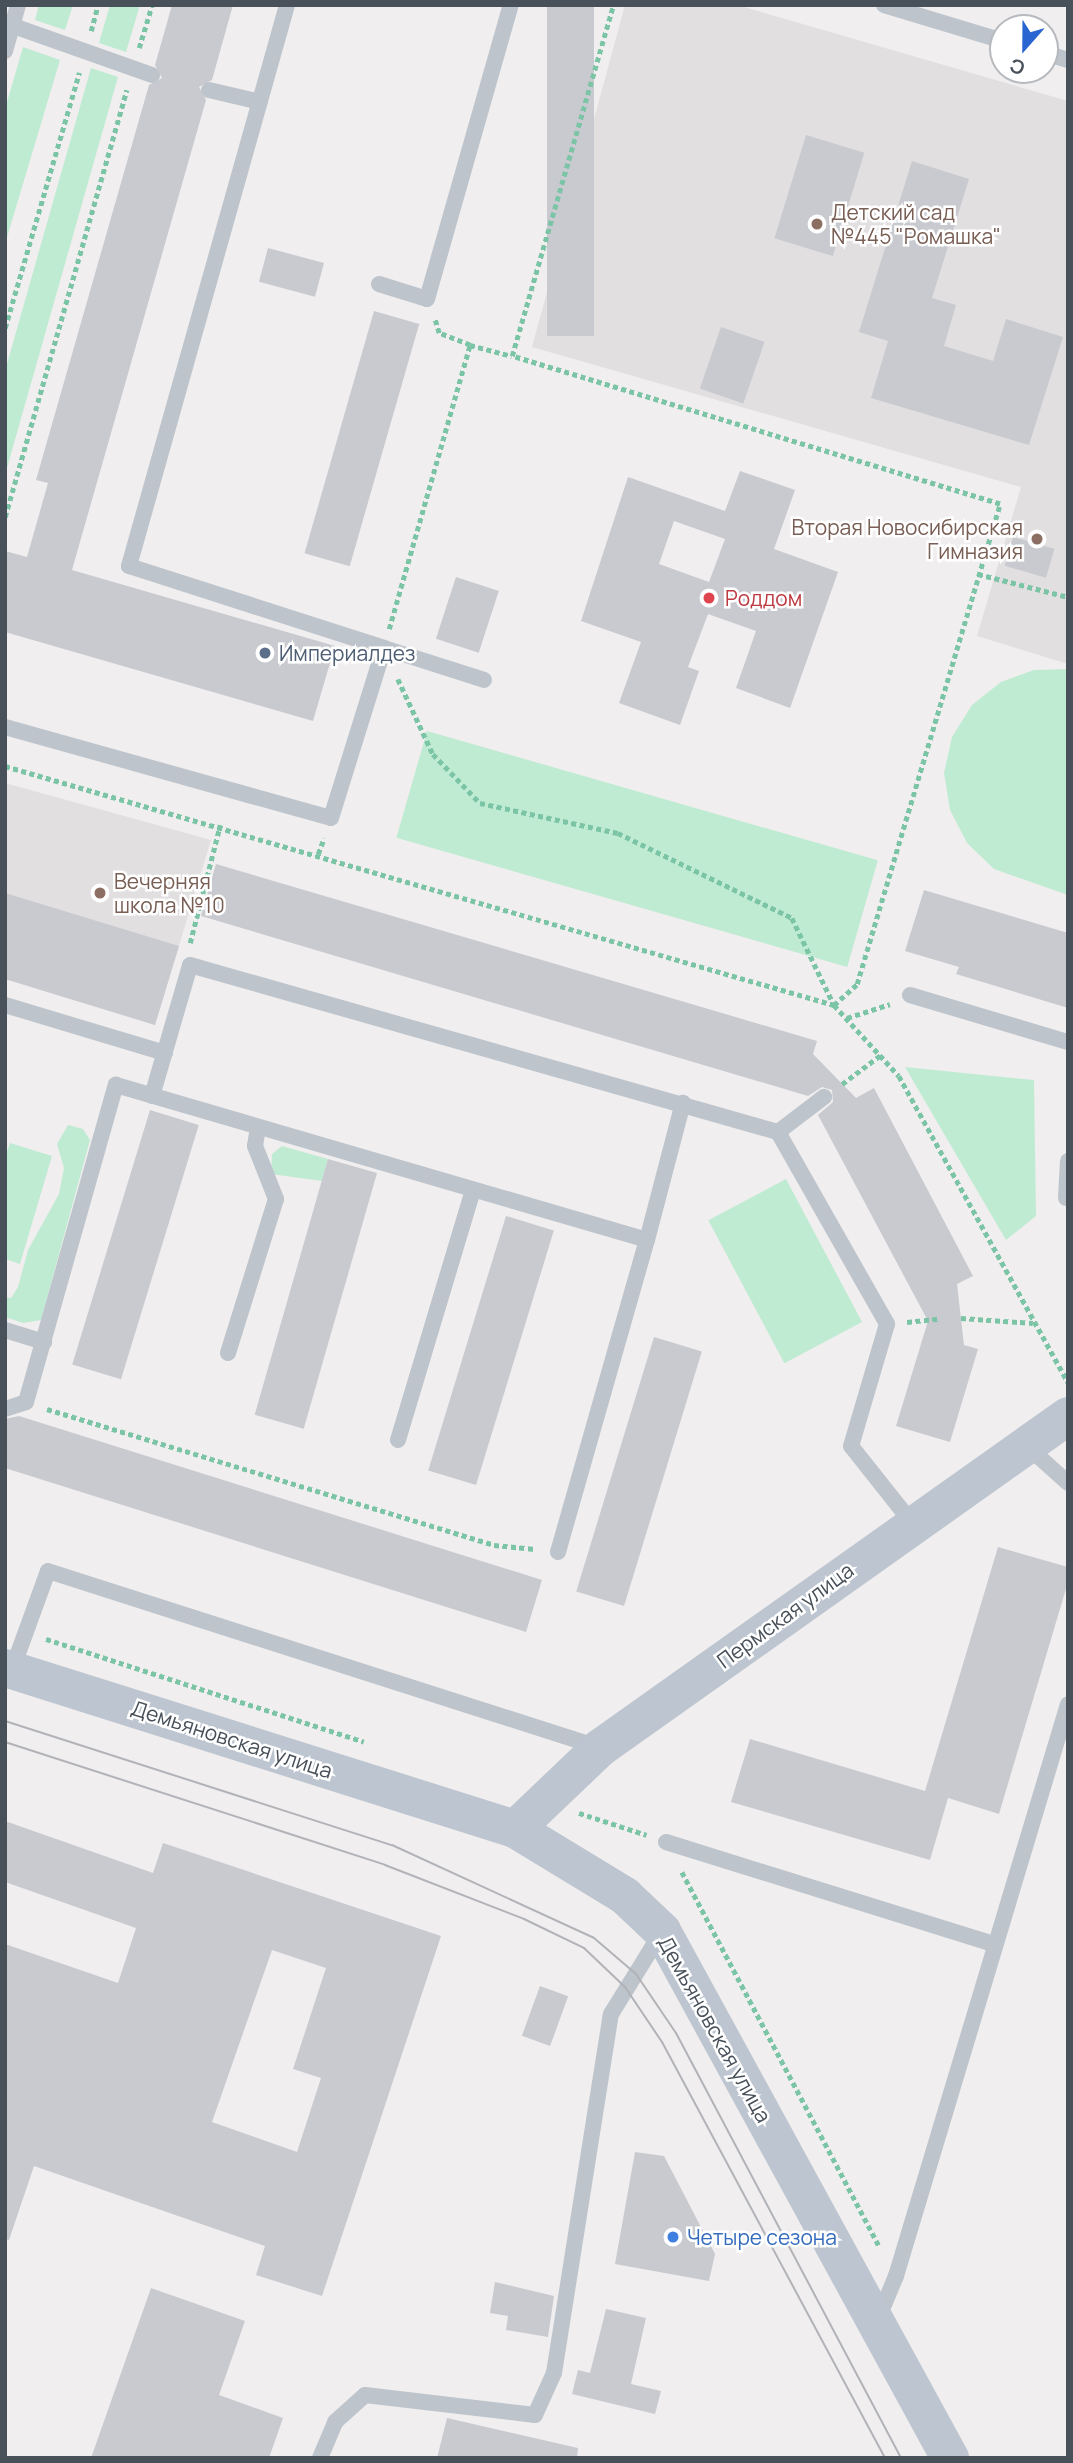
<!DOCTYPE html>
<html>
<head>
<meta charset="utf-8">
<style>
	body { margin:0 }
	#map { position:relative; width:1073px; height:2463px; overflow:hidden; background:#f0eeee; font-family:Manrope,sans-serif }
	div>[style] { position:absolute }
	.education>* { inset:0; background:#e1dfdf }
	.green>* { inset:0; background:#c0ebd3; transform-origin:0 0 }
	.building>* { inset:0; background:#c9cad0; transform-origin:0 0 }
	.path>* { height:4.5px; margin-top:-2.25px; transform-origin:0; background:repeating-linear-gradient(90deg,#7bc5a6 0 5px,transparent 0 8.5px) }
	.lane>* { height:16px; margin:-8px; padding:0 8px; transform-origin:8px; border-radius:8px; background:#bdc4cc }
	.secondary>* { height:38px; margin:-19px; padding:0 19px; transform-origin:19px; border-radius:19px; background:#bdc5d0 }
	.tram>* { height:2px; margin:-1px; padding:0 1px; transform-origin:1px; border-radius:1px; background:#b1b3b8 }
	.dots>* { width:19px; height:19px; translate:-50% -50%; box-sizing:border-box; border:4px solid #fff; border-radius:50% }
	span { translate:-50% -50%; white-space:nowrap; text-align:center; line-height:1.15; -webkit-text-stroke:5px #fff; paint-order:stroke }
	.education-label { font-size:21px; color:#785e54 }
	.left { translate:0 -50%; text-align:left }
	.right { translate:-100% -50%; text-align:right }
	.health-label { font-size:21px; color:#be3a42 }
	.service-label { font-size:21px; color:#4e5e75 }
	.street-label { font-size:21px; color:#485059 }
	.shop-label { font-size:21px; color:#366cbe }
	.frame { position:absolute; inset:0; border:7px solid #485059; pointer-events:none }
	.north { position:absolute; left:989px; top:14px; width:70px; height:70px; box-sizing:border-box; background:#fff; border:2px solid #b6b9bd; border-radius:50%; rotate:201deg; font-size:19px; font-weight:700; line-height:28px; text-align:center; color:#485059 }
	.north::after { content:''; display:block; margin:auto; width:24px; height:32px; background:#2965d0; clip-path:polygon(50% 0,100% 100%,50% 72%,0 100%) }
</style>
</head>
<body>
<div id="map">
	<div class="education">
		<div style="clip-path:polygon(625px 5px,737px 5px,1068px 101px,1068px 664px,977px 636px,1021px 487px,532px 347px)"></div>
		<div style="clip-path:polygon(5px 783px,211px 840px,155px 1025px,5px 979px)"></div>
	</div>
	<div class="green">
		<div style="clip-path:polygon(39px 5px,73px 5px,65px 30px,35px 20px)"></div>
		<div style="clip-path:polygon(110px 5px,140px 5px,126px 52px,99px 43px)"></div>
		<div style="clip-path:polygon(23px 47px,60px 60px,5px 244px,5px 109px)"></div>
		<div style="clip-path:polygon(91px 68px,118px 77px,5px 475px,5px 371px)"></div>
		<div style="clip-path:polygon(1068px 669px,1068px 895px,994px 869px,967px 843px,950px 810px,944px 773px,952px 737px,972px 705px,1001px 682px,1034px 670px)"></div>
		<div style="left:427px;top:731px;width:469px;height:111px;rotate:16deg"></div>
		<div style="clip-path:polygon(905px 1067px,1034px 1080px,1036px 1216px,1006px 1240px)"></div>
		<div style="clip-path:polygon(68px 1125px,83px 1129px,90px 1140px,41px 1320px,23px 1323px,5px 1317px,5px 1297px,11px 1298px,18px 1287px,28px 1250px,59px 1194px,64px 1168px,57px 1144px)"></div>
		<div style="clip-path:polygon(10px 1143px,52px 1156px,20px 1264px,5px 1259px,5px 1158px)"></div>
		<div style="clip-path:polygon(282px 1146px,328px 1159px,322px 1181px,271px 1174px,272px 1154px)"></div>
		<div style="left:786px;top:1179px;width:162px;height:88px;rotate:62deg"></div>
	</div>
	<div class="building">
		<div style="clip-path:polygon(172px 5px,233px 5px,212px 80px,199px 87px,206px 100px,72px 570px,335px 646px,313px 721px,5px 632px,5px 551px,27px 557px,48px 483px,36px 480px,149px 85px,162px 78px,155px 65px)"></div>
		<div style="left:547px;top:5px;width:47px;height:331px"></div>
		<div style="left:806px;top:135px;width:61px;height:108px;rotate:17deg"></div>
		<div style="clip-path:polygon(912px 161px,969px 179px,932px 298px,956px 305px,944px 346px,993px 361px,1006px 319px,1063px 337px,1029px 445px,871px 398px,888px 341px,859px 332px)"></div>
		<div style="left:268px;top:248px;width:58px;height:35px;rotate:15deg"></div>
		<div style="left:374px;top:311px;width:47px;height:252px;rotate:16deg"></div>
		<div style="left:721px;top:327px;width:46px;height:65px;rotate:19deg"></div>
		<div style="clip-path:polygon(evenodd,740px 471px,795px 490px,774px 549px,838px 572px,790px 708px,736px 688px,756px 631px,708px 614px,688px 667px,699px 671px,680px 725px,619px 703px,641px 642px,581px 621px,628px 477px,725px 511px,740px 471px,674px 521px,725px 539px,709px 582px,659px 564px,674px 521px)"></div>
		<div style="left:1013px;top:537px;width:43px;height:30px;rotate:16deg"></div>
		<div style="left:456px;top:577px;width:45px;height:65px;rotate:18deg"></div>
		<div style="clip-path:polygon(216px 864px,817px 1041px,813px 1054px,856px 1098px,874px 1088px,973px 1276px,957px 1284px,964px 1345px,978px 1349px,950px 1442px,896px 1426px,928px 1321px,818px 1115px,833px 1102px,832px 1090px,822px 1087px,808px 1096px,201px 916px)"></div>
		<div style="clip-path:polygon(924px 890px,1068px 933px,1068px 1008px,956px 974px,959px 967px,905px 951px)"></div>
		<div style="clip-path:polygon(5px 893px,179px 946px,155px 1025px,5px 979px)"></div>
		<div style="left:150px;top:1110px;width:51px;height:266px;rotate:17deg"></div>
		<div style="left:328px;top:1159px;width:51px;height:266px;rotate:16deg"></div>
		<div style="left:506px;top:1216px;width:50px;height:266px;rotate:17deg"></div>
		<div style="left:654px;top:1337px;width:50px;height:266px;rotate:17deg"></div>
		<div style="clip-path:polygon(19px 1416px,542px 1580px,526px 1632px,5px 1468px,5px 1419px)"></div>
		<div style="clip-path:polygon(998px 1547px,1068px 1567px,1068px 1582px,999px 1814px,948px 1798px,930px 1860px,731px 1802px,750px 1739px,925px 1791px)"></div>
		<div style="clip-path:polygon(evenodd,5px 1821px,153px 1873px,163px 1843px,441px 1936px,322px 2296px,256px 2275px,265px 2246px,34px 2166px,9px 2240px,5px 2239px,5px 1944px,118px 1983px,136px 1928px,5px 1882px,5px 1821px,272px 1950px,326px 1968px,293px 2069px,321px 2078px,297px 2152px,212px 2122px,272px 1950px)"></div>
		<div style="left:540px;top:1986px;width:30px;height:53px;rotate:20deg"></div>
		<div style="clip-path:polygon(635px 2152px,664px 2156px,715px 2254px,709px 2281px,615px 2264px)"></div>
		<div style="clip-path:polygon(495px 2282px,554px 2296px,548px 2337px,506px 2330px,508px 2316px,490px 2313px)"></div>
		<div style="clip-path:polygon(151px 2288px,245px 2321px,219px 2395px,283px 2418px,269px 2458px,91px 2458px)"></div>
		<div style="clip-path:polygon(606px 2309px,646px 2318px,631px 2384px,661px 2391px,655px 2414px,572px 2394px,578px 2370px,590px 2373px)"></div>
		<div style="clip-path:polygon(447px 2418px,578px 2448px,577px 2458px,437px 2458px)"></div>
	</div>
	<div class="path">
		<div style="left:91px;top:31px;width:27px;rotate:-75deg"></div>
		<div style="left:139px;top:48px;width:45px;rotate:-73.2deg"></div>
		<div style="left:5px;top:328px;width:266px;rotate:-73.8deg"></div>
		<div style="left:470px;top:345px;width:43px;rotate:14.7deg"></div>
		<div style="left:512px;top:356px;width:365px;rotate:-73.9deg"></div>
		<div style="left:5px;top:517px;width:444px;rotate:-74.1deg"></div>
		<div style="left:978px;top:574px;width:93px;rotate:14.3deg"></div>
		<div style="left:389px;top:629px;width:295px;rotate:-74.1deg"></div>
		<div style="left:470px;top:345px;width:33px;rotate:-159deg"></div>
		<div style="left:439px;top:333px;width:14px;rotate:-107deg"></div>
		<div style="left:398px;top:679px;width:83px;rotate:65deg"></div>
		<div style="left:433px;top:754px;width:68px;rotate:46.2deg"></div>
		<div style="left:480px;top:803px;width:141px;rotate:12.3deg"></div>
		<div style="left:618px;top:833px;width:194px;rotate:26deg"></div>
		<div style="left:792px;top:918px;width:97px;rotate:64.2deg"></div>
		<div style="left:834px;top:1005px;width:31px;rotate:-42deg"></div>
		<div style="left:857px;top:984px;width:501px;rotate:-73.41deg"></div>
		<div style="left:1000px;top:504px;width:510px;rotate:-163.13deg"></div>
		<div style="left:5px;top:766px;width:863px;rotate:16.08deg"></div>
		<div style="left:834px;top:1005px;width:96px;rotate:47.5deg"></div>
		<div style="left:899px;top:1076px;width:350px;rotate:61.1deg"></div>
		<div style="left:318px;top:854px;width:17px;rotate:-69deg"></div>
		<div style="left:190px;top:943px;width:122px;rotate:-75.7deg"></div>
		<div style="left:847px;top:1018px;width:45px;rotate:-18deg"></div>
		<div style="left:842px;top:1084px;width:50px;rotate:-36.9deg"></div>
		<div style="left:961px;top:1318px;width:72px;rotate:4deg"></div>
		<div style="left:907px;top:1322px;width:31px;rotate:-6deg"></div>
		<div style="left:47px;top:1409px;width:467px;rotate:16.9deg"></div>
		<div style="left:494px;top:1545px;width:41px;rotate:5.6deg"></div>
		<div style="left:46px;top:1639px;width:334px;rotate:17.9deg"></div>
		<div style="left:579px;top:1813px;width:71px;rotate:17.9deg"></div>
		<div style="left:682px;top:1872px;width:425px;rotate:62.2deg"></div>
	</div>
	<div class="lane">
		<div style="left:287px;top:5px;width:583px;rotate:105.73deg"></div>
		<div style="left:129px;top:566px;width:268px;rotate:17.8deg"></div>
		<div style="left:884px;top:5px;width:124px;rotate:16.8deg"></div>
		<div style="left:5px;top:23px;width:156px;rotate:19.5deg"></div>
		<div style="left:5px;top:51px;width:48px;rotate:-74.2deg"></div>
		<div style="left:1045px;top:53px;width:24px;rotate:17deg"></div>
		<div style="left:209px;top:90px;width:52px;rotate:13.2deg"></div>
		<div style="left:379px;top:284px;width:50px;rotate:17.4deg"></div>
		<div style="left:427px;top:299px;width:306px;rotate:-74.1deg"></div>
		<div style="left:5px;top:727px;width:338px;rotate:15.6deg"></div>
		<div style="left:331px;top:818px;width:178px;rotate:-72.7deg"></div>
		<div style="left:384px;top:648px;width:105px;rotate:17.7deg"></div>
		<div style="left:910px;top:995px;width:165px;rotate:16.6deg"></div>
		<div style="left:5px;top:1005px;width:167px;rotate:16.7deg"></div>
		<div style="left:152px;top:1096px;width:136px;rotate:-73.8deg"></div>
		<div style="left:190px;top:965px;width:611px;rotate:15.86deg"></div>
		<div style="left:778px;top:1132px;width:221px;rotate:60.4deg"></div>
		<div style="left:887px;top:1324px;width:127px;rotate:106.4deg"></div>
		<div style="left:851px;top:1446px;width:98px;rotate:51.6deg"></div>
		<div style="left:778px;top:1132px;width:58px;rotate:-37.3deg"></div>
		<div style="left:1066px;top:1198px;width:37px;rotate:-87deg"></div>
		<div style="left:5px;top:1330px;width:41px;rotate:17.1deg"></div>
		<div style="left:228px;top:1353px;width:161px;rotate:-72.7deg"></div>
		<div style="left:276px;top:1199px;width:57px;rotate:-111.6deg"></div>
		<div style="left:255px;top:1146px;width:19px;rotate:-81deg"></div>
		<div style="left:5px;top:1409px;width:22px;rotate:-18deg"></div>
		<div style="left:26px;top:1402px;width:330px;rotate:-74.2deg"></div>
		<div style="left:116px;top:1085px;width:553px;rotate:16.27deg"></div>
		<div style="left:647px;top:1240px;width:142px;rotate:-75.3deg"></div>
		<div style="left:398px;top:1440px;width:261px;rotate:-73.3deg"></div>
		<div style="left:1028px;top:1447px;width:54px;rotate:42deg"></div>
		<div style="left:558px;top:1552px;width:324px;rotate:-74.1deg"></div>
		<div style="left:12px;top:1670px;width:105px;rotate:-70deg"></div>
		<div style="left:48px;top:1571px;width:577px;rotate:17.74deg"></div>
		<div style="left:666px;top:1842px;width:343px;rotate:17.3deg"></div>
		<div style="left:878px;top:2319px;width:47px;rotate:-67.3deg"></div>
		<div style="left:896px;top:2276px;width:597px;rotate:-73.26deg"></div>
		<div style="left:320px;top:2458px;width:39px;rotate:-67deg"></div>
		<div style="left:335px;top:2422px;width:40px;rotate:-42deg"></div>
		<div style="left:365px;top:2395px;width:171px;rotate:6.7deg"></div>
		<div style="left:535px;top:2415px;width:46px;rotate:-65.7deg"></div>
		<div style="left:554px;top:2373px;width:363px;rotate:-81deg"></div>
		<div style="left:611px;top:2014px;width:95px;rotate:-58.3deg"></div>
	</div>
	<div class="secondary">
		<div style="left:5px;top:1668px;width:535px;rotate:17.52deg"></div>
		<div style="left:515px;top:1829px;width:129px;rotate:31.3deg"></div>
		<div style="left:625px;top:1896px;width:51px;rotate:43.4deg"></div>
		<div style="left:662px;top:1931px;width:601px;rotate:61.34deg"></div>
		<div style="left:515px;top:1829px;width:117px;rotate:-43.6deg"></div>
		<div style="left:600px;top:1748px;width:574px;rotate:-35.35deg"></div>
	</div>
	<div class="tram">
		<div style="left:5px;top:1721px;width:406px;rotate:17.8deg"></div>
		<div style="left:392px;top:1845px;width:222px;rotate:24.7deg"></div>
		<div style="left:594px;top:1938px;width:55px;rotate:40.6deg"></div>
		<div style="left:636px;top:1974px;width:71px;rotate:55.9deg"></div>
		<div style="left:676px;top:2033px;width:481px;rotate:62.1deg"></div>
		<div style="left:5px;top:1742px;width:399px;rotate:17.9deg"></div>
		<div style="left:385px;top:1865px;width:149px;rotate:21.2deg"></div>
		<div style="left:524px;top:1919px;width:67px;rotate:25.8deg"></div>
		<div style="left:584px;top:1948px;width:57px;rotate:43.6deg"></div>
		<div style="left:625px;top:1987px;width:66px;rotate:56.1deg"></div>
		<div style="left:662px;top:2042px;width:472px;rotate:61.8deg"></div>
	</div>
	<div class="dots">
		<div style="left:817px;top:224px;background:#8d6e63"></div>
		<div style="left:1037px;top:539px;background:#8d6e63"></div>
		<div style="left:709px;top:598px;background:#e0444e"></div>
		<div style="left:265px;top:653px;background:#5c6f8a"></div>
		<div style="left:100px;top:893px;background:#8d6e63"></div>
		<div style="left:673px;top:2237px;background:#3f7fe0"></div>
	</div>
	<div class="education-label">
		<span class="left" style="left:831px;top:224px">Детский сад<br>№445 "Ромашка"</span>
		<span class="right" style="left:1023px;top:539px">Вторая Новосибирская<br>Гимназия</span>
		<span class="left" style="left:114px;top:893px">Вечерняя<br>школа №10</span>
	</div>
	<div class="health-label">
		<span class="left" style="left:725px;top:598px">Роддом</span>
	</div>
	<div class="service-label">
		<span class="left" style="left:279px;top:653px">Империалдез</span>
	</div>
	<div class="street-label">
		<span style="left:785px;top:1615px;rotate:-36deg">Пермская улица</span>
		<span style="left:232px;top:1739px;rotate:18deg">Демьяновская улица</span>
		<span style="left:715px;top:2029px;rotate:61deg">Демьяновская улица</span>
	</div>
	<div class="shop-label">
		<span class="left" style="left:687px;top:2237px">Четыре сезона</span>
	</div>
	<div class="frame"></div>
	<div class="north">С</div>
</div>
</body>
</html>
